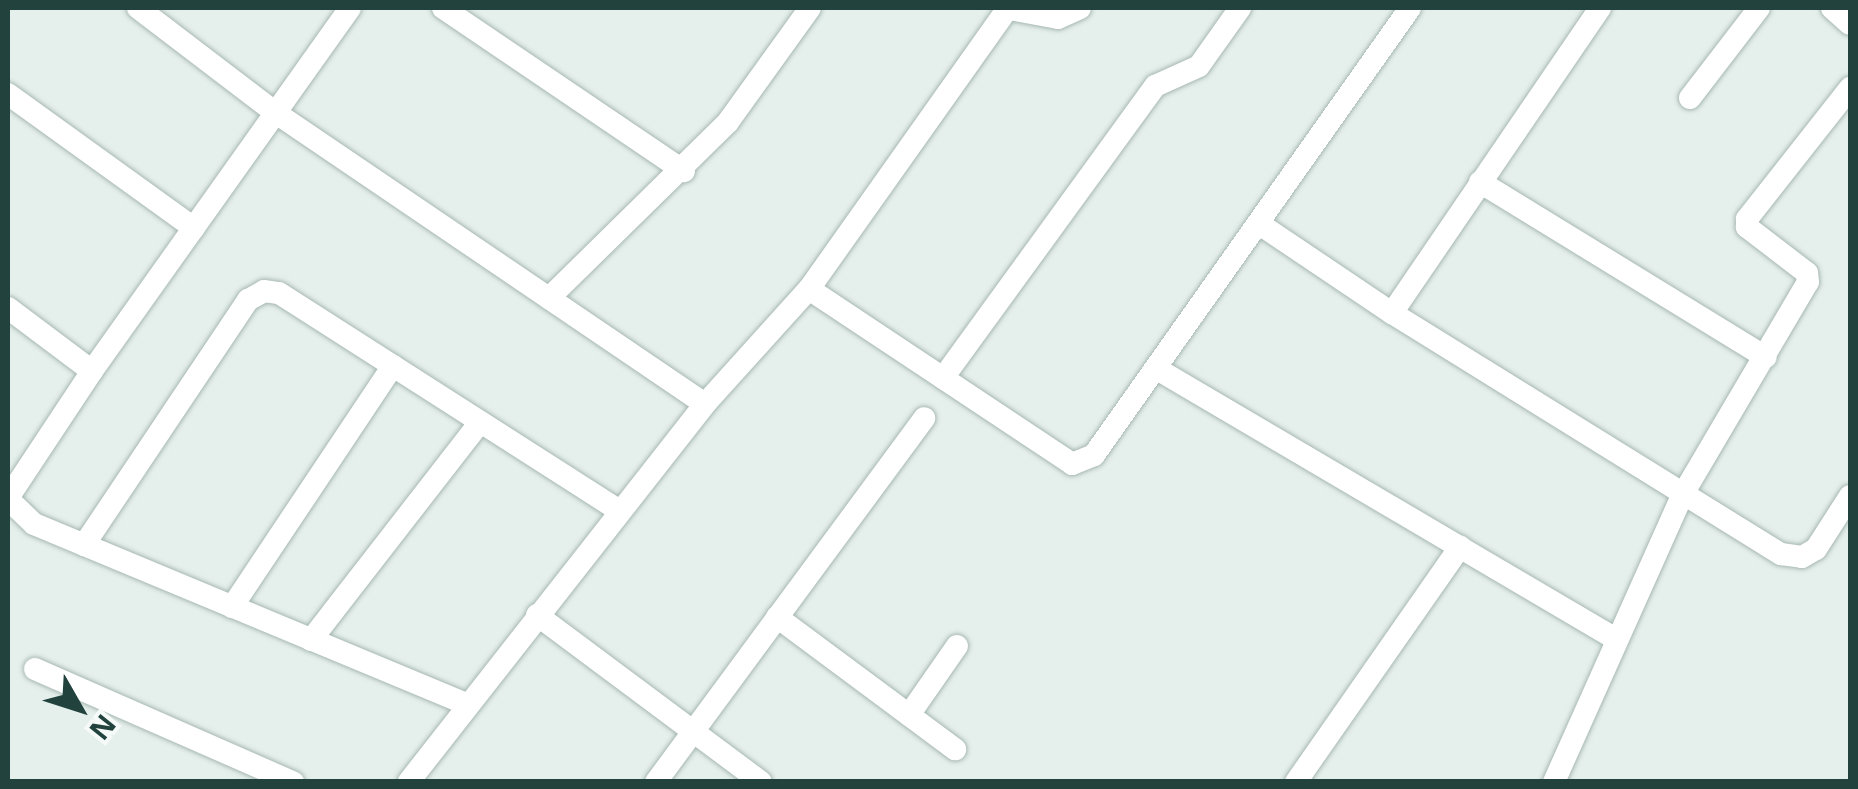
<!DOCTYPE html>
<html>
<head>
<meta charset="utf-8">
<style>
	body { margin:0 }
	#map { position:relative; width:1858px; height:789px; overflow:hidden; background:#e5efeb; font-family:"Open Sans",sans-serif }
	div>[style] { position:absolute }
	.roads { filter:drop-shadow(0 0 2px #a7b8b3) drop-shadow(0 0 2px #a7b8b3) }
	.minor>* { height:22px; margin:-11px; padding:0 11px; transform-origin:11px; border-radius:11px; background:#fff }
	span { translate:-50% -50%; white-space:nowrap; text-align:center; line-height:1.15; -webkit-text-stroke:8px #f6fbf9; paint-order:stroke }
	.frame { position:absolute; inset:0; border:10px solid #22433d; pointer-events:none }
	.north { position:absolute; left:30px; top:659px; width:100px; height:100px; -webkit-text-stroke:8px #f6fbf9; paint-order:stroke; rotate:129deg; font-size:28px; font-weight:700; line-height:40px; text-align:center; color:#22433d }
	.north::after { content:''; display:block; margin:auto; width:35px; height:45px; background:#22433d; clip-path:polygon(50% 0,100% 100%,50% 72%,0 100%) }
</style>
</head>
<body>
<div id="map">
	<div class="roads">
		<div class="minor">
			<div style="left:138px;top:8px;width:173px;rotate:37.3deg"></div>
			<div style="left:276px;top:113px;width:518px;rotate:34.15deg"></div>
			<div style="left:705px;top:404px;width:480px;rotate:128.1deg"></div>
			<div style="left:443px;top:8px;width:291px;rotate:34.1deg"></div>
			<div style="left:1004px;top:8px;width:55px;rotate:10.5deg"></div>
			<div style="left:1058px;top:18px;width:24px;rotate:-24deg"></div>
			<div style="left:1832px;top:8px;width:24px;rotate:42deg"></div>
			<div style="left:8px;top:94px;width:229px;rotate:35.8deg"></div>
			<div style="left:1690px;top:98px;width:113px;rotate:-52.5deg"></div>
			<div style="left:1480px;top:182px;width:335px;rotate:31.5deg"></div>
			<div style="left:1261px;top:225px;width:158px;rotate:33.9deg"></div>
			<div style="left:1392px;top:313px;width:369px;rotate:-55.7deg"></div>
			<div style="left:809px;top:289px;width:339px;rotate:-54.7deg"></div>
			<div style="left:549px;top:298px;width:251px;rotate:-44.5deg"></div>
			<div style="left:728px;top:122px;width:140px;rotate:-54.3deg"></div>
			<div style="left:8px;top:308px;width:105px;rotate:36.9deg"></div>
			<div style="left:92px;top:371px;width:445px;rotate:-54.6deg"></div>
			<div style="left:1392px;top:313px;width:458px;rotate:31.8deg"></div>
			<div style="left:1781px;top:554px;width:21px;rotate:8deg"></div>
			<div style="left:1802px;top:557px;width:16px;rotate:-30deg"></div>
			<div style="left:1816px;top:549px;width:63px;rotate:-57.3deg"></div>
			<div style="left:1157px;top:369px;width:530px;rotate:30.48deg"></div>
			<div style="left:943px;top:378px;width:361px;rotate:-54deg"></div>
			<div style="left:1155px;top:86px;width:48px;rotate:-24.4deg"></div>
			<div style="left:1199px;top:66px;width:71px;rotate:-54.7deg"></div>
			<div style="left:705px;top:404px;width:155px;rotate:-47.9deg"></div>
			<div style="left:809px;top:289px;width:316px;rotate:33.6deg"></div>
			<div style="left:1072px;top:464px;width:24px;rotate:-22deg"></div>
			<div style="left:1094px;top:455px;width:547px;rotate:-54.74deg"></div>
			<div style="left:8px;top:498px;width:152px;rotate:-56.5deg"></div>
			<div style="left:8px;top:499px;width:36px;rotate:44deg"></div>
			<div style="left:34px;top:524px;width:468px;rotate:22.6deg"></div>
			<div style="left:84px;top:545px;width:295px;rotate:-56.2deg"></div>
			<div style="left:248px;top:300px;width:18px;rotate:-29deg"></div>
			<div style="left:264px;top:291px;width:15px;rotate:8deg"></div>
			<div style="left:279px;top:293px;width:405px;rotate:32.6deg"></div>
			<div style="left:232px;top:607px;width:290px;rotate:-56.3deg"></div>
			<div style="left:537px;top:615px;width:279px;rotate:36.7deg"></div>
			<div style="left:777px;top:617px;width:222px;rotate:36.6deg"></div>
			<div style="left:311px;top:640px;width:276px;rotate:-52.2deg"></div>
			<div style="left:35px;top:669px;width:282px;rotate:23.7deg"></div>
			<div style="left:909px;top:715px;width:84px;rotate:-55.2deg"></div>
			<div style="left:656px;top:782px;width:452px;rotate:-53.6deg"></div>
			<div style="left:1296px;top:782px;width:287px;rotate:-55.1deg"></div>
			<div style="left:1554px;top:782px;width:316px;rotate:-65.9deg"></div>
			<div style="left:1683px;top:494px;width:246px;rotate:-59.5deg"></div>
			<div style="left:1808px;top:282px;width:9px;rotate:-96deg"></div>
			<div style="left:1807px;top:273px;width:76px;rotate:-142.5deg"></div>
			<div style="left:1747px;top:227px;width:8px;rotate:-90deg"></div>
			<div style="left:1747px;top:219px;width:167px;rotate:-51.8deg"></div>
		</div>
	</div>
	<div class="frame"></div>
	<div class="north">N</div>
</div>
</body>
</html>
